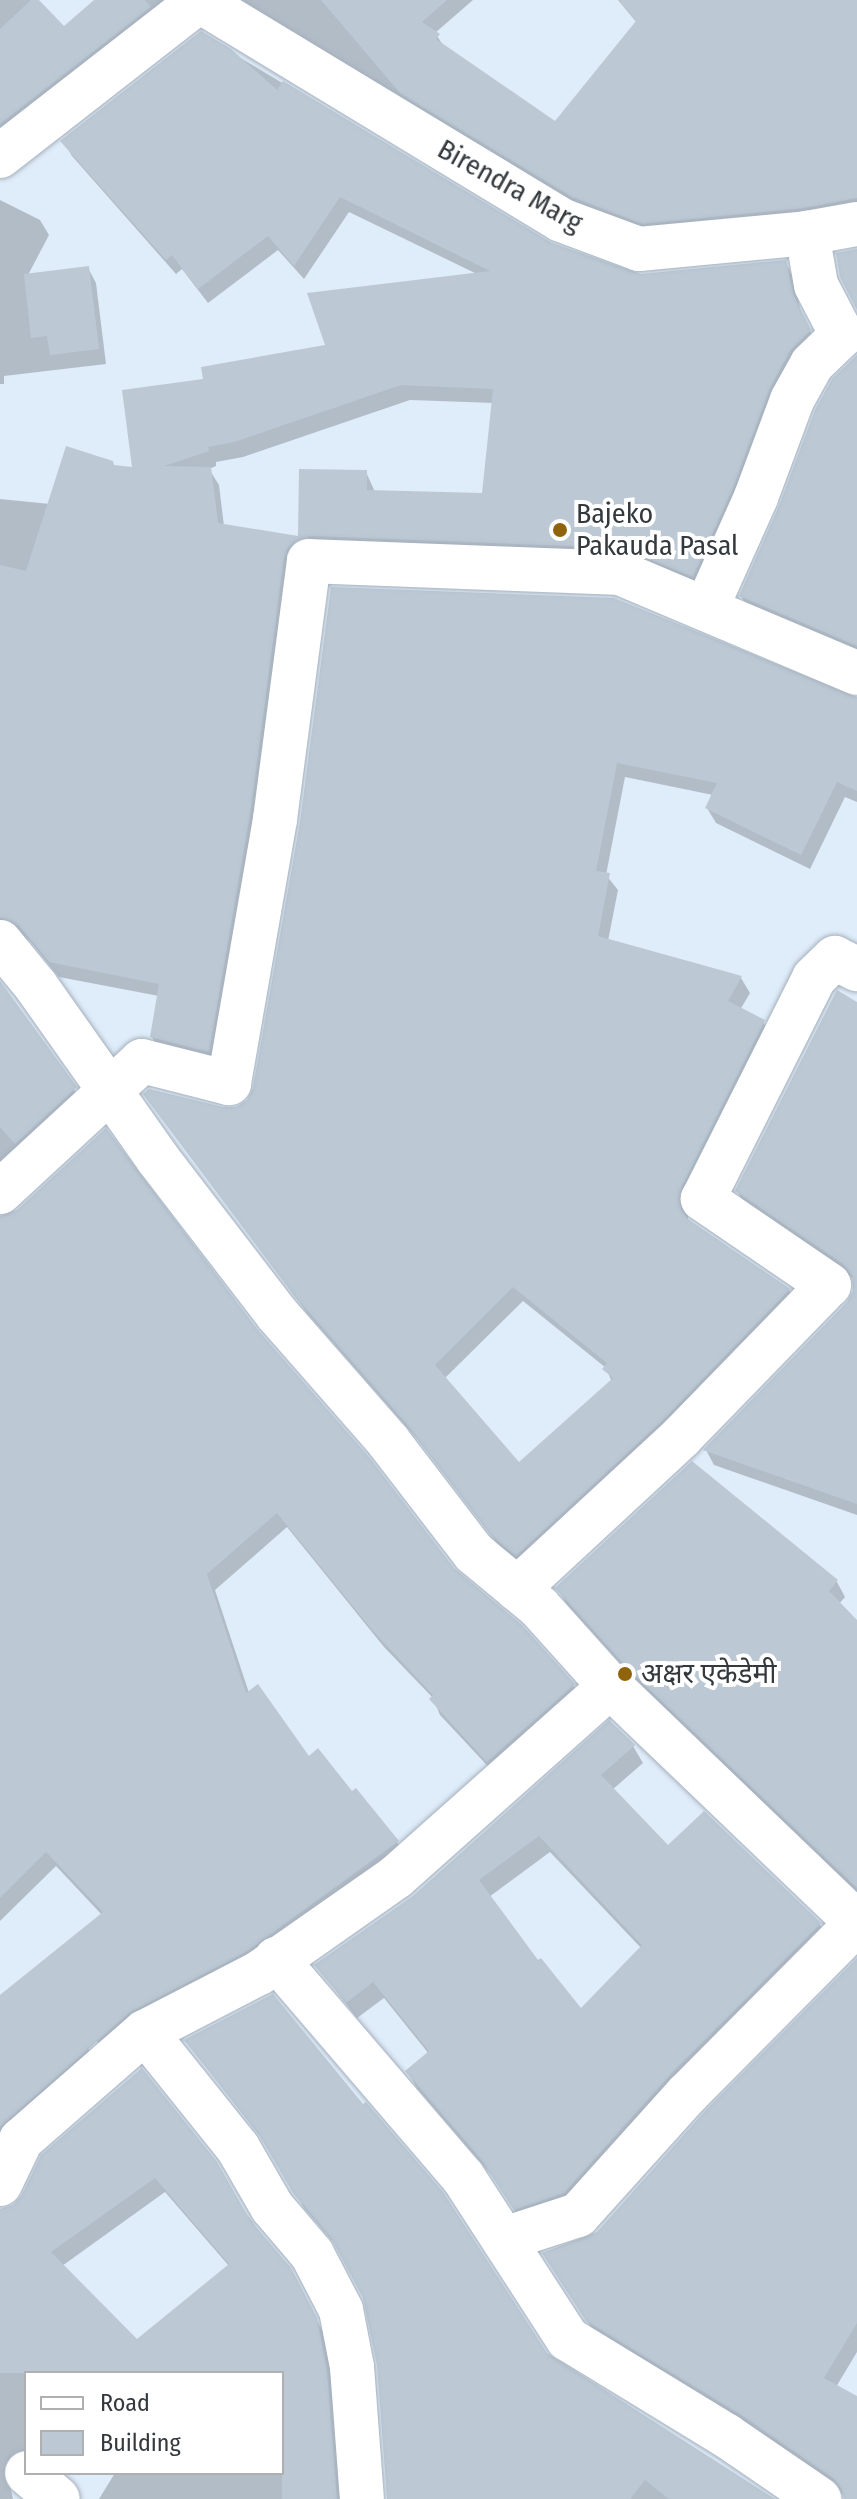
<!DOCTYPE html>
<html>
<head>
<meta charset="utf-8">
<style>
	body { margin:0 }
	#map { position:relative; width:857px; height:2499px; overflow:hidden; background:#dfecf9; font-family:"Fira Sans Condensed","Noto Sans Devanagari",sans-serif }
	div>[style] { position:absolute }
	.shadow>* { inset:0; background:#0003 }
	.building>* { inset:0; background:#bcc9d5 }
	.roads { filter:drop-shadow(0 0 2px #a4b0bc) drop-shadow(0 0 2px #a4b0bc) }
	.minor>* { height:44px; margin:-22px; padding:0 22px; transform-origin:22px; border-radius:22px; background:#fff }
	.dots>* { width:22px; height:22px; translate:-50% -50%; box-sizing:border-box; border:4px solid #fff; border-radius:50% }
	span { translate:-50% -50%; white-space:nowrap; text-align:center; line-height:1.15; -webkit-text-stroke:8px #fff; paint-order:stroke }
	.street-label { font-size:28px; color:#34393e }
	.poi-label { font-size:28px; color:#34393e }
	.left { translate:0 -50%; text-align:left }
	.legend { position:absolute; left:24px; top:2371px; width:260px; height:104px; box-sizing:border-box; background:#fff; border:2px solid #aeb0b2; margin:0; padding:10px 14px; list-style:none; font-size:24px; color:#34393e }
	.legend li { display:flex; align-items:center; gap:16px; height:40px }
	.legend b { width:40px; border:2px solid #aeb0b2 }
</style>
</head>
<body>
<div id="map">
	<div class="shadow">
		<div style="clip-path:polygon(0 0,37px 0,64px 29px,97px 0,186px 0,0 146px)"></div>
		<div style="clip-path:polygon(232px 0,473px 0,435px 33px,445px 48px,555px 124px,637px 23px,618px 0,857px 0,857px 215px,652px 238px,582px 212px)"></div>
		<div style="clip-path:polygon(evenodd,201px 34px,551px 245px,640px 276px,785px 262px,794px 278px,801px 314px,818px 346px,702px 591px,319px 551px,217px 1066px,161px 1052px,152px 1037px,159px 996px,59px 977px,30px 941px,18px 933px,0 935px,0 499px,50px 504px,115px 467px,134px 469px,205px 381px,327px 346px,477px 274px,349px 212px,304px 279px,278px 250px,208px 303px,182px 269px,176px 274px,72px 156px,63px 141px,201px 34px,410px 400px,494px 403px,484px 495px,375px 492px,366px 472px,300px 538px,224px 526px,219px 485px,209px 469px,216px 466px,216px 462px,243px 457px,410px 400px)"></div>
		<div style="clip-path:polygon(0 200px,40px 220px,49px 235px,28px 275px,88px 268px,96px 283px,106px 364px,4px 376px,4px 384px,0 384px)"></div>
		<div style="clip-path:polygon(857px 358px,857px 656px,750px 611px,741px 596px)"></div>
		<div style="clip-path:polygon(evenodd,857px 699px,857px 802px,845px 797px,810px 869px,716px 823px,707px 808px,713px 795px,625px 777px,606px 875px,618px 890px,608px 941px,741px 978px,750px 993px,740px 1010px,763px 1022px,772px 1037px,688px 1204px,688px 1222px,789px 1290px,798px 1305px,526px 1570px,503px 1551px,418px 1440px,308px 1314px,145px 1095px,223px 1109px,236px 1109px,249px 1101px,255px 1089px,302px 823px,857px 699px,523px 1301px,606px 1368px,612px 1382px,519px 1464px,444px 1379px,523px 1301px)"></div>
		<div style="clip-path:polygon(0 987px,84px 1104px,0 1181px)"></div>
		<div style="clip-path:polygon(857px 1002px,857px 1515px,714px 1465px,706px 1450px,849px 1304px,855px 1291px,855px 1280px,746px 1206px,737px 1191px)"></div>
		<div style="clip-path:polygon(0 1218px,256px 1331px,453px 1570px,573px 1685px,582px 1700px,497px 1776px,440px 1715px,433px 1698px,384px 1647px,287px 1527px,215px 1590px,249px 1693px,308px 1758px,351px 1794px,397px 1842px,406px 1857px,109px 2052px,38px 1989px,102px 1915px,56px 1866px,0 1921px)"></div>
		<div style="clip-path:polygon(837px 1582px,845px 1597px,839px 1604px,857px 1623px,857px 1893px,639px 1684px,566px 1603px,558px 1588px)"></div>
		<div style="clip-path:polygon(evenodd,633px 1746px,643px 1763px,612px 1790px,668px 1848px,704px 1814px,820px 1925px,830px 1942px,574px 2210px,525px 2226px,494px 2178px,417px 2088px,407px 2071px,429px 2054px,384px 1998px,357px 2018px,317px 1966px,633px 1746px,550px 1852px,642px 1949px,581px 2011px,538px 1963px,489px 1897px,550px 1852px)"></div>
		<div style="clip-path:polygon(857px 1961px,857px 2352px,836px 2387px,857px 2398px,857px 2499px,849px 2499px,752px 2430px,597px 2336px,553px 2269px,598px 2233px)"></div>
		<div style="clip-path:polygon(0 2003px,88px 2048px,97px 2063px,0 2160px)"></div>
		<div style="clip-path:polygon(186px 2041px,546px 2355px,770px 2499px,389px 2499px,379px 2365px,367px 2305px,340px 2250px,304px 2208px,269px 2148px)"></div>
		<div style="clip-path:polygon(142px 2071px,299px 2286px,325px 2336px,335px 2387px,343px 2499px,99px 2499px,115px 2473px,282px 2473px,282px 2373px,177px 2373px,229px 2266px,165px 2192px,62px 2266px,117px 2373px,26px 2373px,26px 2466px,15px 2473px,10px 2486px,13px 2499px,0 2499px,0 2210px,16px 2206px,43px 2157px)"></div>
	</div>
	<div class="building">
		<div style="clip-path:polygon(31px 0,39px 0,64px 26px,94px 0,145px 0,151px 7px,0 124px,0 29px)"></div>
		<div style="clip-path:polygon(321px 0,447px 0,422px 22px,440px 34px,436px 39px,555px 121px,636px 21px,619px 0,857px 0,857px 198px,804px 208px,642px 224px,572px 197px,401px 94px)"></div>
		<div style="clip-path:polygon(evenodd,201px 31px,231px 49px,277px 90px,283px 81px,552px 243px,641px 274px,786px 260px,794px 296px,811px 330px,790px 351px,770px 388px,733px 488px,693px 577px,621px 548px,310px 536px,289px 546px,284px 558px,250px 815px,209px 1052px,150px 1037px,159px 984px,49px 962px,19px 926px,0 918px,0 565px,26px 571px,66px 446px,113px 461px,114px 465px,132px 467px,122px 390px,203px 379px,201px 367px,325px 345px,307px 293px,490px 271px,340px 197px,294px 266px,268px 236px,198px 289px,172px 255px,166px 260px,60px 141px,201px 31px,401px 385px,493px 389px,482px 493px,367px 490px,367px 470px,299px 469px,298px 536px,218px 523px,211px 467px,164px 466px,209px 451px,208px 447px,234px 442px,401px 385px)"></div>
		<div style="clip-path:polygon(857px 249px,857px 310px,840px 277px,836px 253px)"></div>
		<div style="clip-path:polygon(89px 266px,99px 349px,50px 355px,47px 336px,31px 338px,24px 274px)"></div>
		<div style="clip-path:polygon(857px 355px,857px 646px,739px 596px,779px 506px,815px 410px,832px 379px)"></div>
		<div style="clip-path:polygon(evenodd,331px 587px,614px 598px,857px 697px,857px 791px,837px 782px,801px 855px,705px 808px,717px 783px,617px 763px,596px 871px,610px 873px,598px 936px,742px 976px,728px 1001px,765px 1020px,681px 1188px,681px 1210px,689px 1220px,790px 1289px,664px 1419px,516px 1556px,492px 1536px,407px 1425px,296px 1298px,143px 1094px,149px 1089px,223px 1107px,236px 1107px,247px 1100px,253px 1088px,300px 822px,331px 587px,513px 1287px,607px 1363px,602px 1369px,613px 1378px,519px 1462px,435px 1365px,513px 1287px)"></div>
		<div style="clip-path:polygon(0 981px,77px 1087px,15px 1144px,0 1127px)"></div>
		<div style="clip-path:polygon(837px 990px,857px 1002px,857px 1504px,703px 1450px,847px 1302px,853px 1291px,852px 1276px,843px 1264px,735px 1191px)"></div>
		<div style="clip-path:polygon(106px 1128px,257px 1329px,369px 1457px,454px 1568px,522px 1625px,575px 1684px,487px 1762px,429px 1699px,433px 1695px,373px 1631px,277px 1513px,207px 1574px,246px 1693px,258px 1684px,309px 1756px,318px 1748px,352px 1791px,356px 1788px,399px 1841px,246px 1952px,129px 2013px,0 2127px,0 1995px,103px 1912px,46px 1852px,0 1898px,0 1216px,17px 1210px)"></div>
		<div style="clip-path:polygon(692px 1461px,838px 1580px,829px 1591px,857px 1620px,857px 1888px,628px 1669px,555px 1588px)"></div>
		<div style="clip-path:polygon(evenodd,609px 1720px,635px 1745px,601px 1775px,668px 1845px,704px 1811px,821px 1923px,670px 2075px,564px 2193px,514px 2210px,482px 2161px,405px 2071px,429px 2051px,373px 1982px,346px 2003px,314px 1965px,413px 1896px,609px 1720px,539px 1836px,642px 1945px,581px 2008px,541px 1958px,538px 1960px,479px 1880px,539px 1836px)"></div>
		<div style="clip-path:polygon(857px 1958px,857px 2323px,824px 2378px,857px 2396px,857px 2499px,844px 2499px,841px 2488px,833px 2478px,741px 2415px,586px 2321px,542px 2253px,597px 2232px,706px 2110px)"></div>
		<div style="clip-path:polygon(273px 1994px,363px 2104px,366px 2102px,443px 2192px,547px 2353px,775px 2499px,669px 2499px,645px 2480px,630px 2499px,387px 2499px,377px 2365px,363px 2298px,331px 2238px,293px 2193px,258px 2133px,184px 2040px)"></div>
		<div style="clip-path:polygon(evenodd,142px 2068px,217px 2162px,250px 2220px,291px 2268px,317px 2318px,327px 2370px,337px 2499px,282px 2499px,282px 2373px,0 2373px,0 2209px,13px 2205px,22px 2195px,41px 2155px,142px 2068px,155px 2178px,229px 2264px,137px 2339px,51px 2252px,155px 2178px)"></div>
	</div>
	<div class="roads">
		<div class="minor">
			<div style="left:198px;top:0;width:424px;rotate:31.2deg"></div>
			<div style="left:561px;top:220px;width:83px;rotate:20.4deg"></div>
			<div style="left:639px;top:249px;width:169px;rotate:-5.4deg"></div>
			<div style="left:807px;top:233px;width:51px;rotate:-10.2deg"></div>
			<div style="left:0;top:156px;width:252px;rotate:-37.9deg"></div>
			<div style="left:706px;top:609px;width:123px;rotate:-65.9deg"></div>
			<div style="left:756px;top:497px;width:103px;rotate:-69.6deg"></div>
			<div style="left:792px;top:400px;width:41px;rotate:-60.9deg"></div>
			<div style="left:812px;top:364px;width:42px;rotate:-44deg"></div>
			<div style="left:842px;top:335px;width:56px;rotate:-117.5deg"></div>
			<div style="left:816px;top:285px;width:53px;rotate:-99.8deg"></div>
			<div style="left:0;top:942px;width:57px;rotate:50.7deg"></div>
			<div style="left:36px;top:986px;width:212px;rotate:54.8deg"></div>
			<div style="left:158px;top:1159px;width:195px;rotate:52.5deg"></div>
			<div style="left:277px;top:1314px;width:169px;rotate:48.8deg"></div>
			<div style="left:388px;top:1441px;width:141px;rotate:52.5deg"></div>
			<div style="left:474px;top:1553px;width:85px;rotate:39.7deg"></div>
			<div style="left:539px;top:1607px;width:106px;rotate:48.1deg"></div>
			<div style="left:0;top:1192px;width:193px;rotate:-42.7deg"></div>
			<div style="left:142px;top:1061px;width:90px;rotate:14.2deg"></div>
			<div style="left:229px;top:1083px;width:268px;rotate:-80.1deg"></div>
			<div style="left:275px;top:819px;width:260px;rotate:-82.5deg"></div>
			<div style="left:309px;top:561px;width:311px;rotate:2.2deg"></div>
			<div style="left:620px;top:573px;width:257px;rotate:22.9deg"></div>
			<div style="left:517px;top:1589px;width:224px;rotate:-42.8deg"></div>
			<div style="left:681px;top:1437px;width:212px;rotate:-45.8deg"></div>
			<div style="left:829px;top:1285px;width:153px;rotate:-145.7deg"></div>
			<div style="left:703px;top:1199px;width:247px;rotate:-63.3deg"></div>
			<div style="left:814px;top:978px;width:29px;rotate:-44deg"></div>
			<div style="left:835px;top:958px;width:25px;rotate:27deg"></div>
			<div style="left:276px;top:1959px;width:287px;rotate:49.4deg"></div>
			<div style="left:463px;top:2177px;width:193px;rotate:57.1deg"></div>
			<div style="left:568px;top:2339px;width:186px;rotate:31.4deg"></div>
			<div style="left:727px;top:2436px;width:112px;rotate:34.4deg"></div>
			<div style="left:145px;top:2032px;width:149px;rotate:51.3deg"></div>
			<div style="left:238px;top:2148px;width:68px;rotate:60deg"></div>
			<div style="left:272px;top:2207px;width:62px;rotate:49.6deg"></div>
			<div style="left:312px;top:2254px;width:63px;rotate:62.6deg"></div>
			<div style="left:341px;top:2310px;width:58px;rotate:79.1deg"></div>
			<div style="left:352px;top:2367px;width:132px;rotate:85.7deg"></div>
			<div style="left:0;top:2184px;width:49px;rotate:-64.5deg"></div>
			<div style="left:21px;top:2140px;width:164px;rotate:-41.1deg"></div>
			<div style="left:145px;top:2032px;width:128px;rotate:-27.4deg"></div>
			<div style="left:259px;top:1973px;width:167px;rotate:-35deg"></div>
			<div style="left:396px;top:1877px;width:287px;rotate:-41.7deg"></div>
			<div style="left:610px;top:1686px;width:342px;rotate:43.8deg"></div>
			<div style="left:857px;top:1923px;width:240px;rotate:134.8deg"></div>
			<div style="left:688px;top:2093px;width:164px;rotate:132deg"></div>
			<div style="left:578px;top:2215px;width:78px;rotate:162deg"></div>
			<div style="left:27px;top:2473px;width:40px;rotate:40deg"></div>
		</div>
	</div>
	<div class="dots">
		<div style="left:560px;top:530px;background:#90640c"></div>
		<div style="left:625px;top:1674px;background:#90640c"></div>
	</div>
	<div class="street-label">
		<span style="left:510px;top:186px;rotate:29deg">Birendra Marg</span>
	</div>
	<div class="poi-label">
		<span class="left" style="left:576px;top:530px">Bajeko<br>Pakauda Pasal</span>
		<span class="left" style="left:641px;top:1674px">अक्षर एकेडेमी</span>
	</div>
	<ul class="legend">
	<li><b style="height:10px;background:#fff"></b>Road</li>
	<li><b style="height:22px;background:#bcc9d5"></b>Building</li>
	</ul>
</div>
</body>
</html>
